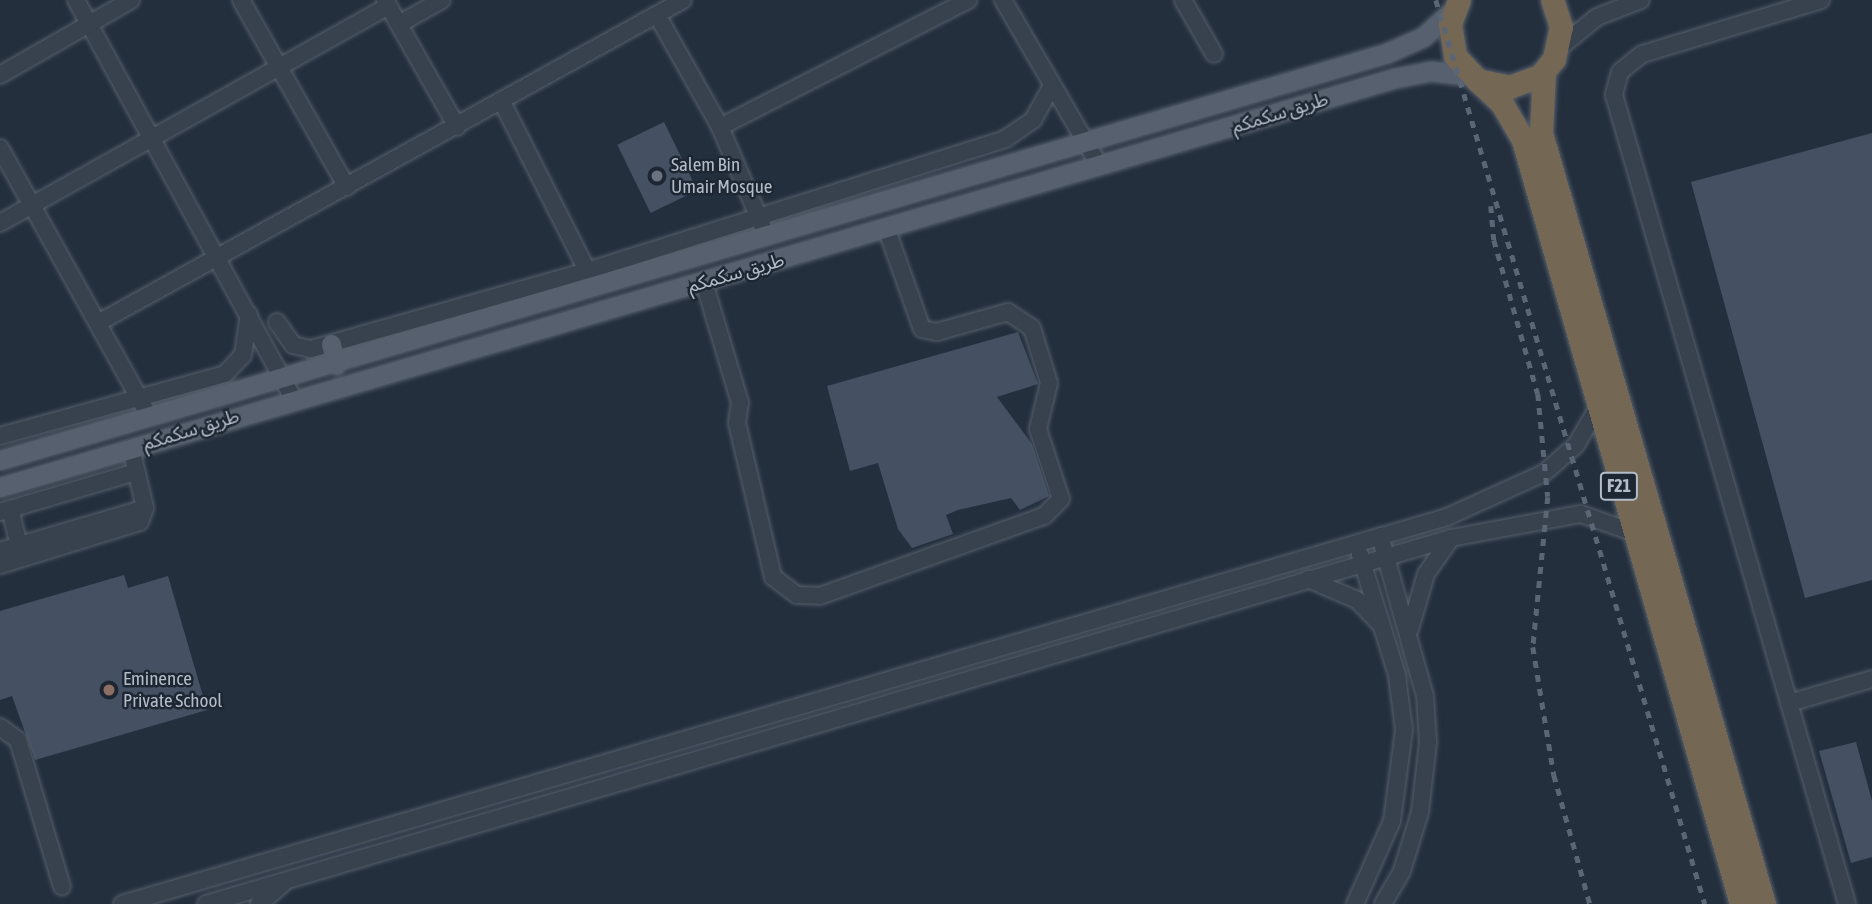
<!DOCTYPE html>
<html>
<head>
<meta charset="utf-8">
<style>
	body { margin:0 }
	#map { position:relative; width:1872px; height:904px; overflow:hidden; background:#242f3e; font-family:"Asap Condensed","Noto Sans Arabic",sans-serif }
	div>[style] { position:absolute }
	.building>* { inset:0; background:#455162; transform-origin:0 0 }
	.roads { filter:drop-shadow(0 0 2px #565f6c) drop-shadow(0 0 2px #565f6c) }
	.minor>* { height:16px; margin:-8px; padding:0 8px; transform-origin:8px; border-radius:8px; background:#38414e }
	.major>* { height:19px; margin:-9.5px; padding:0 9.5px; transform-origin:9.5px; border-radius:9.5px; background:#56606e }
	.highway>* { height:23px; margin:-11.5px; padding:0 11.5px; transform-origin:11.5px; border-radius:11.5px; background:#746855 }
	.rail>* { height:4.5px; margin-top:-2.25px; transform-origin:0; background:repeating-linear-gradient(90deg,#5a6575 0 7px,transparent 0 14px) }
	.dots>* { width:19px; height:19px; translate:-50% -50%; box-sizing:border-box; border:4px solid #1d2633; border-radius:50% }
	span { translate:-50% -50%; white-space:nowrap; text-align:center; line-height:1.15; -webkit-text-stroke:5px #1d2633; paint-order:stroke }
	.shield-label span { padding:2px 5px; background:#1d2633; border:2px solid; border-radius:5px; -webkit-text-stroke-width:0 }
	.shield-label { font-size:18px; color:#b4bcc9; font-weight:700 }
	.street-label { font-size:19px; color:#b4bcc9 }
	.poi-label { font-size:19px; color:#b4bcc9 }
	.left { translate:0 -50%; text-align:left }
</style>
</head>
<body>
<div id="map">
	<div class="building">
		<div style="left:664px;top:122px;width:76px;height:52px;rotate:64deg"></div>
		<div style="clip-path:polygon(1872px 133px,1872px 580px,1805px 598px,1691px 182px)"></div>
		<div style="clip-path:polygon(1018px 332px,1038px 384px,997px 397px,1032px 444px,1049px 496px,1020px 510px,1011px 498px,958px 510px,946px 515px,953px 534px,912px 548px,898px 529px,878px 463px,850px 471px,827px 386px)"></div>
		<div style="clip-path:polygon(124px 575px,128px 588px,168px 576px,207px 710px,35px 760px,12px 696px,0 700px,0 611px)"></div>
		<div style="clip-path:polygon(1856px 742px,1872px 801px,1872px 857px,1851px 863px,1819px 751px)"></div>
	</div>
	<div class="roads">
		<div class="minor">
			<div style="left:76px;top:0;width:456px;rotate:61.4deg"></div>
			<div style="left:241px;top:0;width:215px;rotate:60.5deg"></div>
			<div style="left:385px;top:0;width:146px;rotate:60.4deg"></div>
			<div style="left:1003px;top:0;width:191px;rotate:59.8deg"></div>
			<div style="left:1183px;top:0;width:62px;rotate:60.1deg"></div>
			<div style="left:1821px;top:0;width:187px;rotate:163.2deg"></div>
			<div style="left:1642px;top:54px;width:28px;rotate:141deg"></div>
			<div style="left:1620px;top:72px;width:24px;rotate:105deg"></div>
			<div style="left:1614px;top:95px;width:842px;rotate:73.93deg"></div>
			<div style="left:657px;top:15px;width:129px;rotate:60.6deg"></div>
			<div style="left:720px;top:127px;width:107px;rotate:66.8deg"></div>
			<div style="left:399px;top:24px;width:49px;rotate:-29.2deg"></div>
			<div style="left:1558px;top:49px;width:50px;rotate:-39.4deg"></div>
			<div style="left:1597px;top:17px;width:47px;rotate:-21.1deg"></div>
			<div style="left:0;top:75px;width:151px;rotate:-29.8deg"></div>
			<div style="left:502px;top:102px;width:197px;rotate:63.2deg"></div>
			<div style="left:720px;top:127px;width:279px;rotate:-27.1deg"></div>
			<div style="left:0;top:148px;width:308px;rotate:60.9deg"></div>
			<div style="left:0;top:223px;width:445px;rotate:-29.2deg"></div>
			<div style="left:704px;top:282px;width:126px;rotate:73.4deg"></div>
			<div style="left:740px;top:403px;width:20px;rotate:99deg"></div>
			<div style="left:737px;top:423px;width:158px;rotate:76.8deg"></div>
			<div style="left:773px;top:577px;width:30px;rotate:37deg"></div>
			<div style="left:797px;top:595px;width:23px;rotate:2deg"></div>
			<div style="left:820px;top:596px;width:238px;rotate:-19.7deg"></div>
			<div style="left:1044px;top:516px;width:24px;rotate:-45deg"></div>
			<div style="left:1061px;top:499px;width:74px;rotate:-108.2deg"></div>
			<div style="left:1038px;top:429px;width:47px;rotate:-76.6deg"></div>
			<div style="left:1049px;top:383px;width:58px;rotate:-107.2deg"></div>
			<div style="left:1032px;top:328px;width:29px;rotate:-146deg"></div>
			<div style="left:1008px;top:312px;width:74px;rotate:164.3deg"></div>
			<div style="left:937px;top:332px;width:15px;rotate:-169deg"></div>
			<div style="left:922px;top:329px;width:105px;rotate:-109.5deg"></div>
			<div style="left:277px;top:322px;width:28px;rotate:55deg"></div>
			<div style="left:293px;top:345px;width:18px;rotate:13deg"></div>
			<div style="left:311px;top:349px;width:287px;rotate:-15.8deg"></div>
			<div style="left:587px;top:271px;width:438px;rotate:-17.5deg"></div>
			<div style="left:1005px;top:139px;width:34px;rotate:-34deg"></div>
			<div style="left:1033px;top:120px;width:39px;rotate:-61deg"></div>
			<div style="left:98px;top:323px;width:668px;rotate:-28.9deg"></div>
			<div style="left:0;top:436px;width:233px;rotate:-15.4deg"></div>
			<div style="left:225px;top:374px;width:26px;rotate:-47deg"></div>
			<div style="left:243px;top:355px;width:41px;rotate:-81.7deg"></div>
			<div style="left:10px;top:509px;width:37px;rotate:76deg"></div>
			<div style="left:0;top:512px;width:142px;rotate:-16.4deg"></div>
			<div style="left:1380px;top:536px;width:166px;rotate:74.3deg"></div>
			<div style="left:1425px;top:696px;width:46px;rotate:86.3deg"></div>
			<div style="left:1428px;top:742px;width:70px;rotate:96.5deg"></div>
			<div style="left:1420px;top:812px;width:62px;rotate:107deg"></div>
			<div style="left:1402px;top:871px;width:38px;rotate:120deg"></div>
			<div style="left:0;top:551px;width:151px;rotate:-16.5deg"></div>
			<div style="left:0;top:565px;width:146px;rotate:-17.1deg"></div>
			<div style="left:140px;top:522px;width:15px;rotate:-70deg"></div>
			<div style="left:145px;top:508px;width:62px;rotate:-103.1deg"></div>
			<div style="left:1308px;top:579px;width:53px;rotate:23.2deg"></div>
			<div style="left:1357px;top:600px;width:35px;rotate:46deg"></div>
			<div style="left:1410px;top:629px;width:57px;rotate:-73.8deg"></div>
			<div style="left:1426px;top:574px;width:44px;rotate:-55.2deg"></div>
			<div style="left:1789px;top:703px;width:86px;rotate:-16.1deg"></div>
			<div style="left:0;top:727px;width:22px;rotate:36deg"></div>
			<div style="left:18px;top:740px;width:153px;rotate:73.3deg"></div>
			<div style="left:122px;top:904px;width:1380px;rotate:-16.28deg"></div>
			<div style="left:1447px;top:517px;width:107px;rotate:-24.4deg"></div>
			<div style="left:1544px;top:473px;width:43px;rotate:-41.2deg"></div>
			<div style="left:1576px;top:445px;width:42px;rotate:-59.7deg"></div>
			<div style="left:206px;top:904px;width:1298px;rotate:-16.38deg"></div>
			<div style="left:1451px;top:538px;width:132px;rotate:-10.5deg"></div>
			<div style="left:1581px;top:514px;width:54px;rotate:19.4deg"></div>
			<div style="left:259px;top:904px;width:30px;rotate:-40deg"></div>
			<div style="left:1355px;top:904px;width:91px;rotate:-66deg"></div>
			<div style="left:1392px;top:821px;width:92px;rotate:-82.5deg"></div>
			<div style="left:1404px;top:730px;width:55px;rotate:-97.3deg"></div>
			<div style="left:1397px;top:675px;width:126px;rotate:-107.1deg"></div>
		</div>
		<div class="major">
			<div style="left:331px;top:344px;width:21px;rotate:76deg"></div>
			<div style="left:0;top:460px;width:1445px;rotate:-16.35deg"></div>
			<div style="left:1387px;top:53px;width:39px;rotate:-24deg"></div>
			<div style="left:1423px;top:37px;width:40px;rotate:-42deg"></div>
			<div style="left:0;top:487px;width:1454px;rotate:-16.34deg"></div>
			<div style="left:1395px;top:78px;width:37px;rotate:-11deg"></div>
			<div style="left:1431px;top:71px;width:42px;rotate:6.8deg"></div>
		</div>
		<div class="highway">
			<div style="left:1459px;top:0;width:26px;rotate:111deg"></div>
			<div style="left:1450px;top:24px;width:32px;rotate:81deg"></div>
			<div style="left:1455px;top:56px;width:33px;rotate:47deg"></div>
			<div style="left:1477px;top:80px;width:33px;rotate:12deg"></div>
			<div style="left:1509px;top:87px;width:33px;rotate:-20deg"></div>
			<div style="left:1540px;top:76px;width:22px;rotate:-51deg"></div>
			<div style="left:1554px;top:59px;width:33px;rotate:-78deg"></div>
			<div style="left:1561px;top:27px;width:28px;rotate:-108deg"></div>
			<div style="left:1544px;top:72px;width:61px;rotate:92.8deg"></div>
			<div style="left:1541px;top:133px;width:803px;rotate:73.87deg"></div>
			<div style="left:1477px;top:80px;width:33px;rotate:43deg"></div>
			<div style="left:1501px;top:102px;width:44px;rotate:59.9deg"></div>
			<div style="left:1523px;top:140px;width:794px;rotate:74.07deg"></div>
		</div>
	</div>
	<div class="rail">
		<div style="left:1436px;top:0;width:943px;rotate:73.43deg"></div>
		<div style="left:1491px;top:206px;width:34px;rotate:85deg"></div>
		<div style="left:1494px;top:240px;width:160px;rotate:74.1deg"></div>
		<div style="left:1538px;top:394px;width:103px;rotate:84.5deg"></div>
		<div style="left:1548px;top:497px;width:151px;rotate:95.7deg"></div>
		<div style="left:1533px;top:647px;width:130px;rotate:80.7deg"></div>
		<div style="left:1554px;top:775px;width:134px;rotate:74.4deg"></div>
	</div>
	<div class="dots">
		<div style="left:657px;top:176px;background:#6b7280"></div>
		<div style="left:109px;top:690px;background:#8d6e63"></div>
	</div>
	<div class="shield-label">
		<span style="left:1619px;top:486px">F21</span>
	</div>
	<div class="street-label">
		<span style="left:1280px;top:113px;rotate:-17deg">طريق سكمكم</span>
		<span style="left:736px;top:273px;rotate:-16deg">طريق سكمكم</span>
		<span style="left:191px;top:430px;rotate:-17deg">طريق سكمكم</span>
	</div>
	<div class="poi-label">
		<span class="left" style="left:671px;top:176px">Salem Bin<br>Umair Mosque</span>
		<span class="left" style="left:123px;top:690px">Eminence<br>Private School</span>
	</div>
</div>
</body>
</html>
